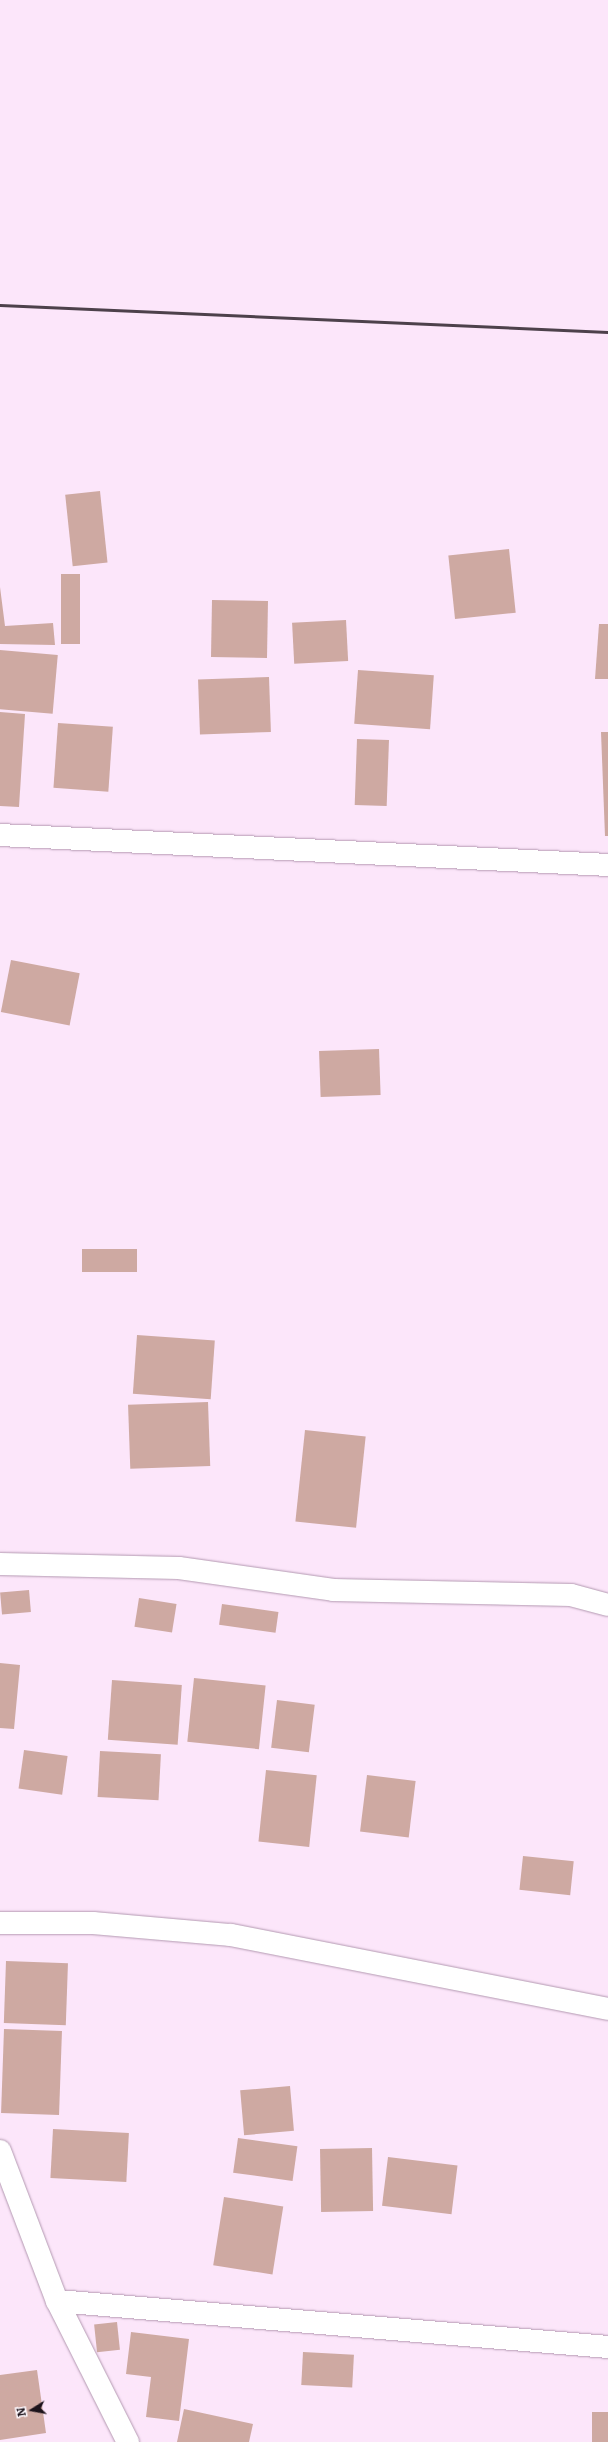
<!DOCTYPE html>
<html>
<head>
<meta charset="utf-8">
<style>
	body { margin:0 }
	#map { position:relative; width:608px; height:2442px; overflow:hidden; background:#fce6fa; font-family:Literata,serif }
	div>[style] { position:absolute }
	.building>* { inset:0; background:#cea9a2; transform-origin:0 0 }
	.roads { filter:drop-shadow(0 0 1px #b399b1) drop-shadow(0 0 1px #b399b1) }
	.street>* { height:22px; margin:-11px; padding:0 11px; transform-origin:11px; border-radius:11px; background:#fff }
	.rail>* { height:3px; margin:-1.5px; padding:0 1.5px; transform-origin:1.5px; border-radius:1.5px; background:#4d414b }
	span { translate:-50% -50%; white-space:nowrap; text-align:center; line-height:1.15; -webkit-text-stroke:3.5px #fff9fe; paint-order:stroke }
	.north { position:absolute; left:12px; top:2390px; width:40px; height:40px; -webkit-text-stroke:3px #fff9fe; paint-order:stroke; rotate:259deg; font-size:11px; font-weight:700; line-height:16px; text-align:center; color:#1c131b }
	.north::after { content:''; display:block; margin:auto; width:14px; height:18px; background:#1c131b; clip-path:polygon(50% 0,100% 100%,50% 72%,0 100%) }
</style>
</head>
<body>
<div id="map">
	<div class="building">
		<div style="left:100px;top:491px;width:72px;height:35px;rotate:84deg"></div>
		<div style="left:509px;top:549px;width:64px;height:61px;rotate:84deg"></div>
		<div style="left:61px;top:574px;width:19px;height:70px"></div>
		<div style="clip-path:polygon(0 587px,5px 626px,53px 623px,55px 645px,0 644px)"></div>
		<div style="left:212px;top:600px;width:56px;height:57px;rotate:1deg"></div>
		<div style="left:346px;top:620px;width:41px;height:54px;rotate:87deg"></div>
		<div style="clip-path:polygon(599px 624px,608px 624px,608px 679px,595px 679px)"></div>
		<div style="left:0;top:650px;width:58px;height:59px;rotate:5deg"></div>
		<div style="left:358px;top:670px;width:76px;height:54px;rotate:4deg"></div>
		<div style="left:269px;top:677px;width:55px;height:71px;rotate:88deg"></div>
		<div style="clip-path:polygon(0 712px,25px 714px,19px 807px,0 806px)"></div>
		<div style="left:58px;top:723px;width:55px;height:65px;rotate:4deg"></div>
		<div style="clip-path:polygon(601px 732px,608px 732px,608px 836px,605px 836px)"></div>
		<div style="left:357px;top:739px;width:32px;height:66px;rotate:2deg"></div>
		<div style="left:11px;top:960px;width:70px;height:53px;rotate:11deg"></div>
		<div style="left:379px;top:1049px;width:46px;height:60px;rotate:88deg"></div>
		<div style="left:82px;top:1249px;width:55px;height:23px"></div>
		<div style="left:137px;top:1335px;width:78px;height:59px;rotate:4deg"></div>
		<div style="left:208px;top:1402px;width:64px;height:80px;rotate:88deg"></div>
		<div style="left:305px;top:1430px;width:61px;height:92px;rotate:6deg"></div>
		<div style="left:29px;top:1590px;width:22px;height:29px;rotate:85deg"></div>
		<div style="left:139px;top:1598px;width:38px;height:29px;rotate:9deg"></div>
		<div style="left:222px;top:1604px;width:57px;height:21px;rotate:8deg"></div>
		<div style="clip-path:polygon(0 1663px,20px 1665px,14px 1729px,0 1728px)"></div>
		<div style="left:194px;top:1678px;width:72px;height:64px;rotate:6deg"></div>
		<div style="left:112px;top:1680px;width:70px;height:60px;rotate:4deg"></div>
		<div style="left:277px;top:1700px;width:38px;height:48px;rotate:7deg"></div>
		<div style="left:24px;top:1750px;width:44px;height:39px;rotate:8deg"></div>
		<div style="left:100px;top:1751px;width:61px;height:46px;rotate:3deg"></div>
		<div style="left:266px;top:1770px;width:51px;height:72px;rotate:6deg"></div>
		<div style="left:367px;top:1775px;width:49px;height:57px;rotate:7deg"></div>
		<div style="left:523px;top:1856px;width:51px;height:34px;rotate:6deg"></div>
		<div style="left:6px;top:1961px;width:62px;height:62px;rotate:2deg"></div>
		<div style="left:4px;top:2029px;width:58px;height:84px;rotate:2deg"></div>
		<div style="left:290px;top:2086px;width:45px;height:50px;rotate:85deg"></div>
		<div style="left:53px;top:2129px;width:76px;height:49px;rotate:3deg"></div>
		<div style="left:238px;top:2138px;width:60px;height:35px;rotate:8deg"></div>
		<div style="left:372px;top:2148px;width:63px;height:52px;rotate:89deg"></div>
		<div style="left:388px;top:2157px;width:70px;height:49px;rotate:7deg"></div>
		<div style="left:224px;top:2197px;width:60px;height:69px;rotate:9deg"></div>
		<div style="left:117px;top:2322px;width:28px;height:23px;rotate:84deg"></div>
		<div style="clip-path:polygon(131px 2332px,189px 2339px,179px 2421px,146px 2417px,151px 2377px,126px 2374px)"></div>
		<div style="left:303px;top:2352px;width:51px;height:33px;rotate:3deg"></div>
		<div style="clip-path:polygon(37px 2370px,46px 2433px,0 2440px,0 2375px)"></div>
		<div style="clip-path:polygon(184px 2409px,253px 2424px,249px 2442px,177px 2442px)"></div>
		<div style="left:592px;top:2412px;width:16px;height:30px"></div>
	</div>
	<div class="roads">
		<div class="street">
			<div style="left:0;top:835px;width:609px;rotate:2.82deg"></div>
			<div style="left:0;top:1564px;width:179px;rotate:1.3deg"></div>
			<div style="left:179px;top:1568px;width:156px;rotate:8.1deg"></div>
			<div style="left:333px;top:1590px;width:238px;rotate:1.2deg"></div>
			<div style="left:571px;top:1595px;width:38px;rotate:15deg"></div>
			<div style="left:0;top:1923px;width:93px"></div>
			<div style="left:93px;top:1923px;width:139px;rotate:5deg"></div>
			<div style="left:231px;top:1935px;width:384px;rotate:11.1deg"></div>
			<div style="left:0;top:2151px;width:160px;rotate:69.2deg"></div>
			<div style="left:57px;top:2301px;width:158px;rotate:63.3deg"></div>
			<div style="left:57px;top:2301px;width:553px;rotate:4.77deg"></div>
		</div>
	</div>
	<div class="rail">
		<div style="left:0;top:305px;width:609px;rotate:2.54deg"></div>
	</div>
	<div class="north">N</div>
</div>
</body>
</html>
